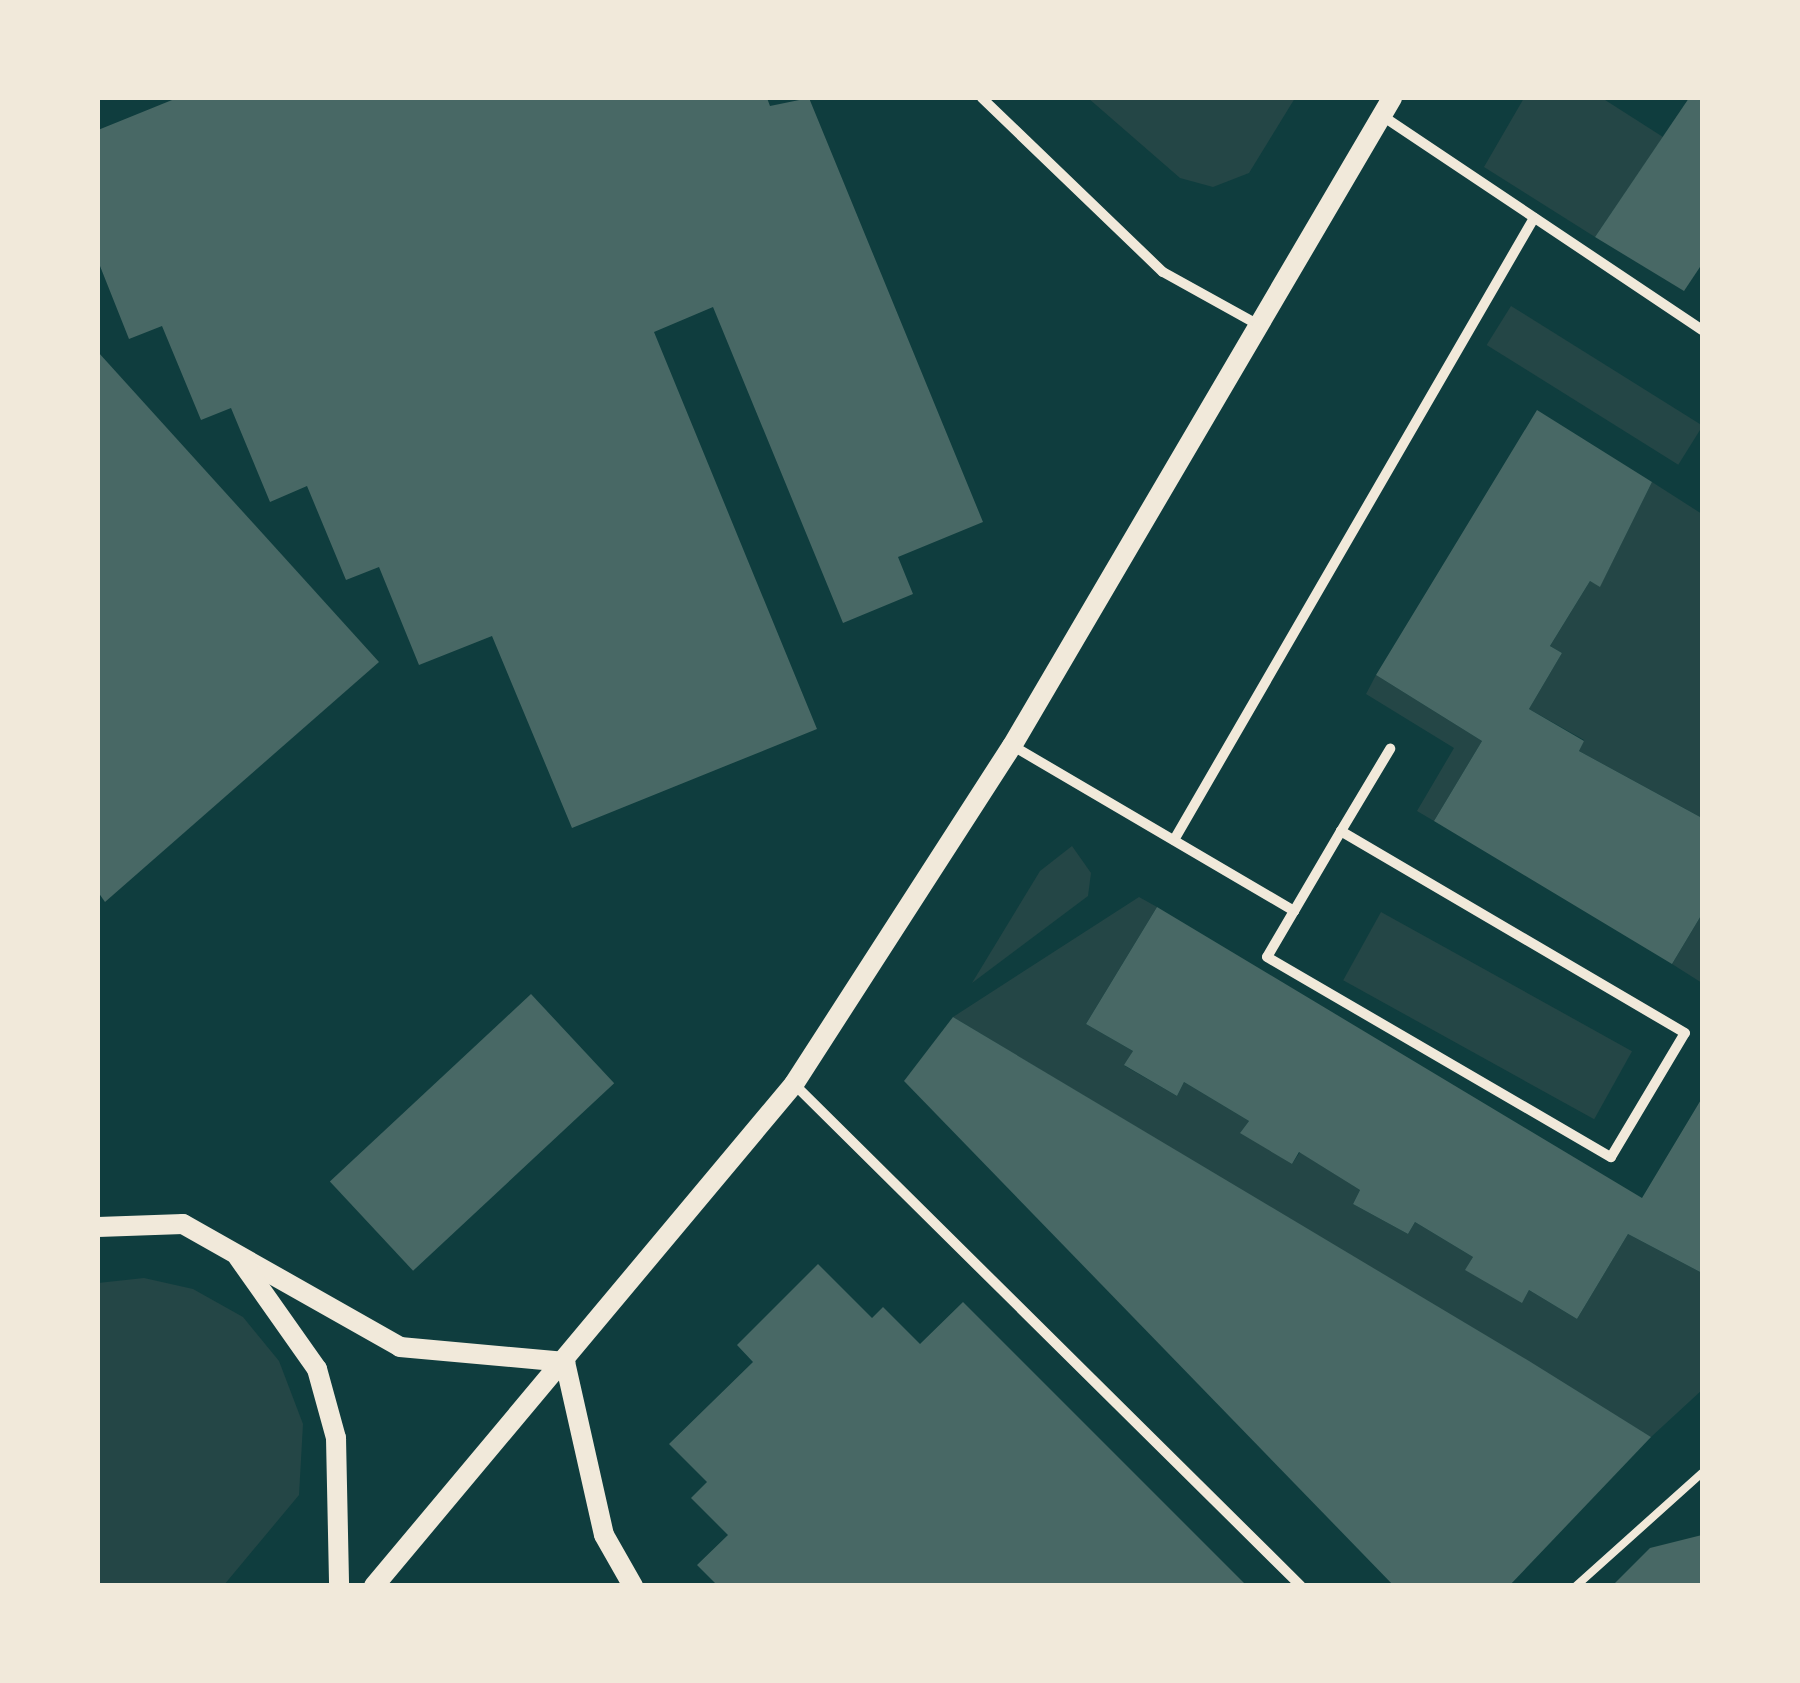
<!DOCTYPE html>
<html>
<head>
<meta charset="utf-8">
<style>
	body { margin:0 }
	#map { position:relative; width:1800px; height:1683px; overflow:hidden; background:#0f3d3e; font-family:Ubuntu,sans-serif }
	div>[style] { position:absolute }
	.green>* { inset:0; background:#244646; transform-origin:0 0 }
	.building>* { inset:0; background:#486865; transform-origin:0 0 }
	.service>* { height:8px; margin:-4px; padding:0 4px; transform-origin:4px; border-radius:4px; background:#f1e9da }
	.minor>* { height:10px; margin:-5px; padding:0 5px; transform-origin:5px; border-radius:5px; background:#f1e9da }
	.secondary>* { height:20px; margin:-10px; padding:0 10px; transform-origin:10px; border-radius:10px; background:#f1e9da }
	span { translate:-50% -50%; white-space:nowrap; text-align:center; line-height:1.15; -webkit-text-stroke:8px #f1e9da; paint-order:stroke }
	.frame { position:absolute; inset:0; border:100px solid #f1e9da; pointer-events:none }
</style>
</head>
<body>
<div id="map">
	<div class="green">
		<div style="clip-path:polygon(1088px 98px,1295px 98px,1249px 173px,1213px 187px,1180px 178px)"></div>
		<div style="clip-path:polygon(1524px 98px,1602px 98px,1663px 137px,1595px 237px,1484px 167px)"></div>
		<div style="left:1511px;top:306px;width:226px;height:46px;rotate:32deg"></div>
		<div style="clip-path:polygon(1652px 482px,1702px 514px,1702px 818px,1579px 751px,1584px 740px,1529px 709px,1562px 653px,1550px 646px,1590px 581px,1600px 586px)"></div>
		<div style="clip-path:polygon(1376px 675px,1482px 741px,1434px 821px,1417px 811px,1454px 748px,1366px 694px)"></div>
		<div style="clip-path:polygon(1072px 846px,1091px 873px,1088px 896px,972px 983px,1040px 871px)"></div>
		<div style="clip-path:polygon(1139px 897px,1157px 907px,1086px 1024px,1133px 1051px,1125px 1066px,1177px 1096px,1184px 1082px,1249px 1121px,1241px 1132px,1292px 1164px,1300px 1152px,1360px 1190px,1353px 1204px,1408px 1234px,1415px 1222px,1473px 1257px,1466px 1270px,1522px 1302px,1529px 1290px,1577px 1319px,1628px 1234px,1702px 1273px,1702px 1390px,1651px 1437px,953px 1017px)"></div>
		<div style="left:1381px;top:912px;width:287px;height:78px;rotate:29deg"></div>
		<div style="clip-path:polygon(1702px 914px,1702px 983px,1672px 964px)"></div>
		<div style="clip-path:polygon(144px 1278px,193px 1289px,243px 1317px,279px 1361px,303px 1424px,299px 1495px,224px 1585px,98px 1585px,98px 1283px)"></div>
	</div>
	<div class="building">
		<div style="clip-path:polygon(177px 98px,767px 98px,770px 106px,809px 98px,983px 522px,898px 557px,913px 594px,843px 623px,713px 307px,654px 332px,817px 729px,572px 828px,492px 636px,419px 665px,379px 567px,346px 580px,307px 486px,270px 502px,231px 408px,201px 420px,162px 326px,129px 339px,98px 261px,98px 130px)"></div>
		<div style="clip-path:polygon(1689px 98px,1702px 98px,1702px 264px,1684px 291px,1595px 237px)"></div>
		<div style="clip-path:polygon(98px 352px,379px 662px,105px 902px,98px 892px)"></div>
		<div style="clip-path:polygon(1537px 410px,1652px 482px,1600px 587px,1590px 581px,1550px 646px,1562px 653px,1529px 709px,1584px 741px,1579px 751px,1702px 818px,1702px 914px,1672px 964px,1434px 821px,1482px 741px,1376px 675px)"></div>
		<div style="clip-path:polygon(1157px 907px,1642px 1198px,1702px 1098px,1702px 1273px,1628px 1234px,1577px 1319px,1529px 1290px,1522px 1303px,1465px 1270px,1473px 1257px,1415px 1222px,1408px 1234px,1353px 1204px,1360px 1190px,1299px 1152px,1292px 1164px,1240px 1133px,1249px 1121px,1184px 1082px,1177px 1096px,1124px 1065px,1133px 1051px,1086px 1024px)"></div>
		<div style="left:531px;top:994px;width:122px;height:275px;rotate:47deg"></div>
		<div style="clip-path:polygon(953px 1017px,1529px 1361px,1651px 1437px,1509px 1586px,1394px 1586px,904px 1081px)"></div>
		<div style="clip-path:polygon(818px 1264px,872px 1318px,883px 1307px,920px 1344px,963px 1302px,1247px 1586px,718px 1586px,697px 1565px,728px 1535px,691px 1498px,707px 1482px,669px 1444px,753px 1362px,737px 1345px)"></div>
		<div style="clip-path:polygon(1702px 1535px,1702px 1586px,1612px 1586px,1650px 1548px)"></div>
	</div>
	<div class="service">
		<div style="left:1576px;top:1586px;width:169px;rotate:-41.9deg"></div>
	</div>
	<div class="minor">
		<div style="left:982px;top:98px;width:251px;rotate:43.9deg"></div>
		<div style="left:1163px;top:272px;width:107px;rotate:29deg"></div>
		<div style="left:1381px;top:115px;width:386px;rotate:33.8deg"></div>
		<div style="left:1013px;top:746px;width:326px;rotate:30.4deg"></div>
		<div style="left:1294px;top:911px;width:53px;rotate:120.4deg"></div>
		<div style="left:1267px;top:957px;width:398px;rotate:30.2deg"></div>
		<div style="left:1611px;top:1157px;width:144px;rotate:-59.2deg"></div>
		<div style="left:1685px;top:1033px;width:399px;rotate:-149.6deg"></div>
		<div style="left:1341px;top:831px;width:93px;rotate:120.4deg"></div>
		<div style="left:1341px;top:831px;width:96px;rotate:-59.1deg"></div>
		<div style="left:1174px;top:840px;width:719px;rotate:-59.94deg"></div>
		<div style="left:794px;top:1084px;width:713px;rotate:44.72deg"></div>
	</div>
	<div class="secondary">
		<div style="left:98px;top:1227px;width:85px;rotate:-2deg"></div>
		<div style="left:183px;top:1224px;width:249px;rotate:29.5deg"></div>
		<div style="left:400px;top:1347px;width:166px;rotate:5.2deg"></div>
		<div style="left:238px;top:1257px;width:137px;rotate:54.8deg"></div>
		<div style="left:317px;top:1369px;width:72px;rotate:74.6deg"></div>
		<div style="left:336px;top:1438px;width:148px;rotate:88.8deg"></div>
		<div style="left:565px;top:1362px;width:177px;rotate:77.3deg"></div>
		<div style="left:604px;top:1535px;width:59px;rotate:60.4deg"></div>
		<div style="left:374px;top:1586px;width:655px;rotate:-50.08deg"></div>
		<div style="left:794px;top:1084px;width:402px;rotate:-57.2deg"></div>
		<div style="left:1012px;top:746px;width:751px;rotate:-59.61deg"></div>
	</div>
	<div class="frame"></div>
</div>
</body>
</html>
